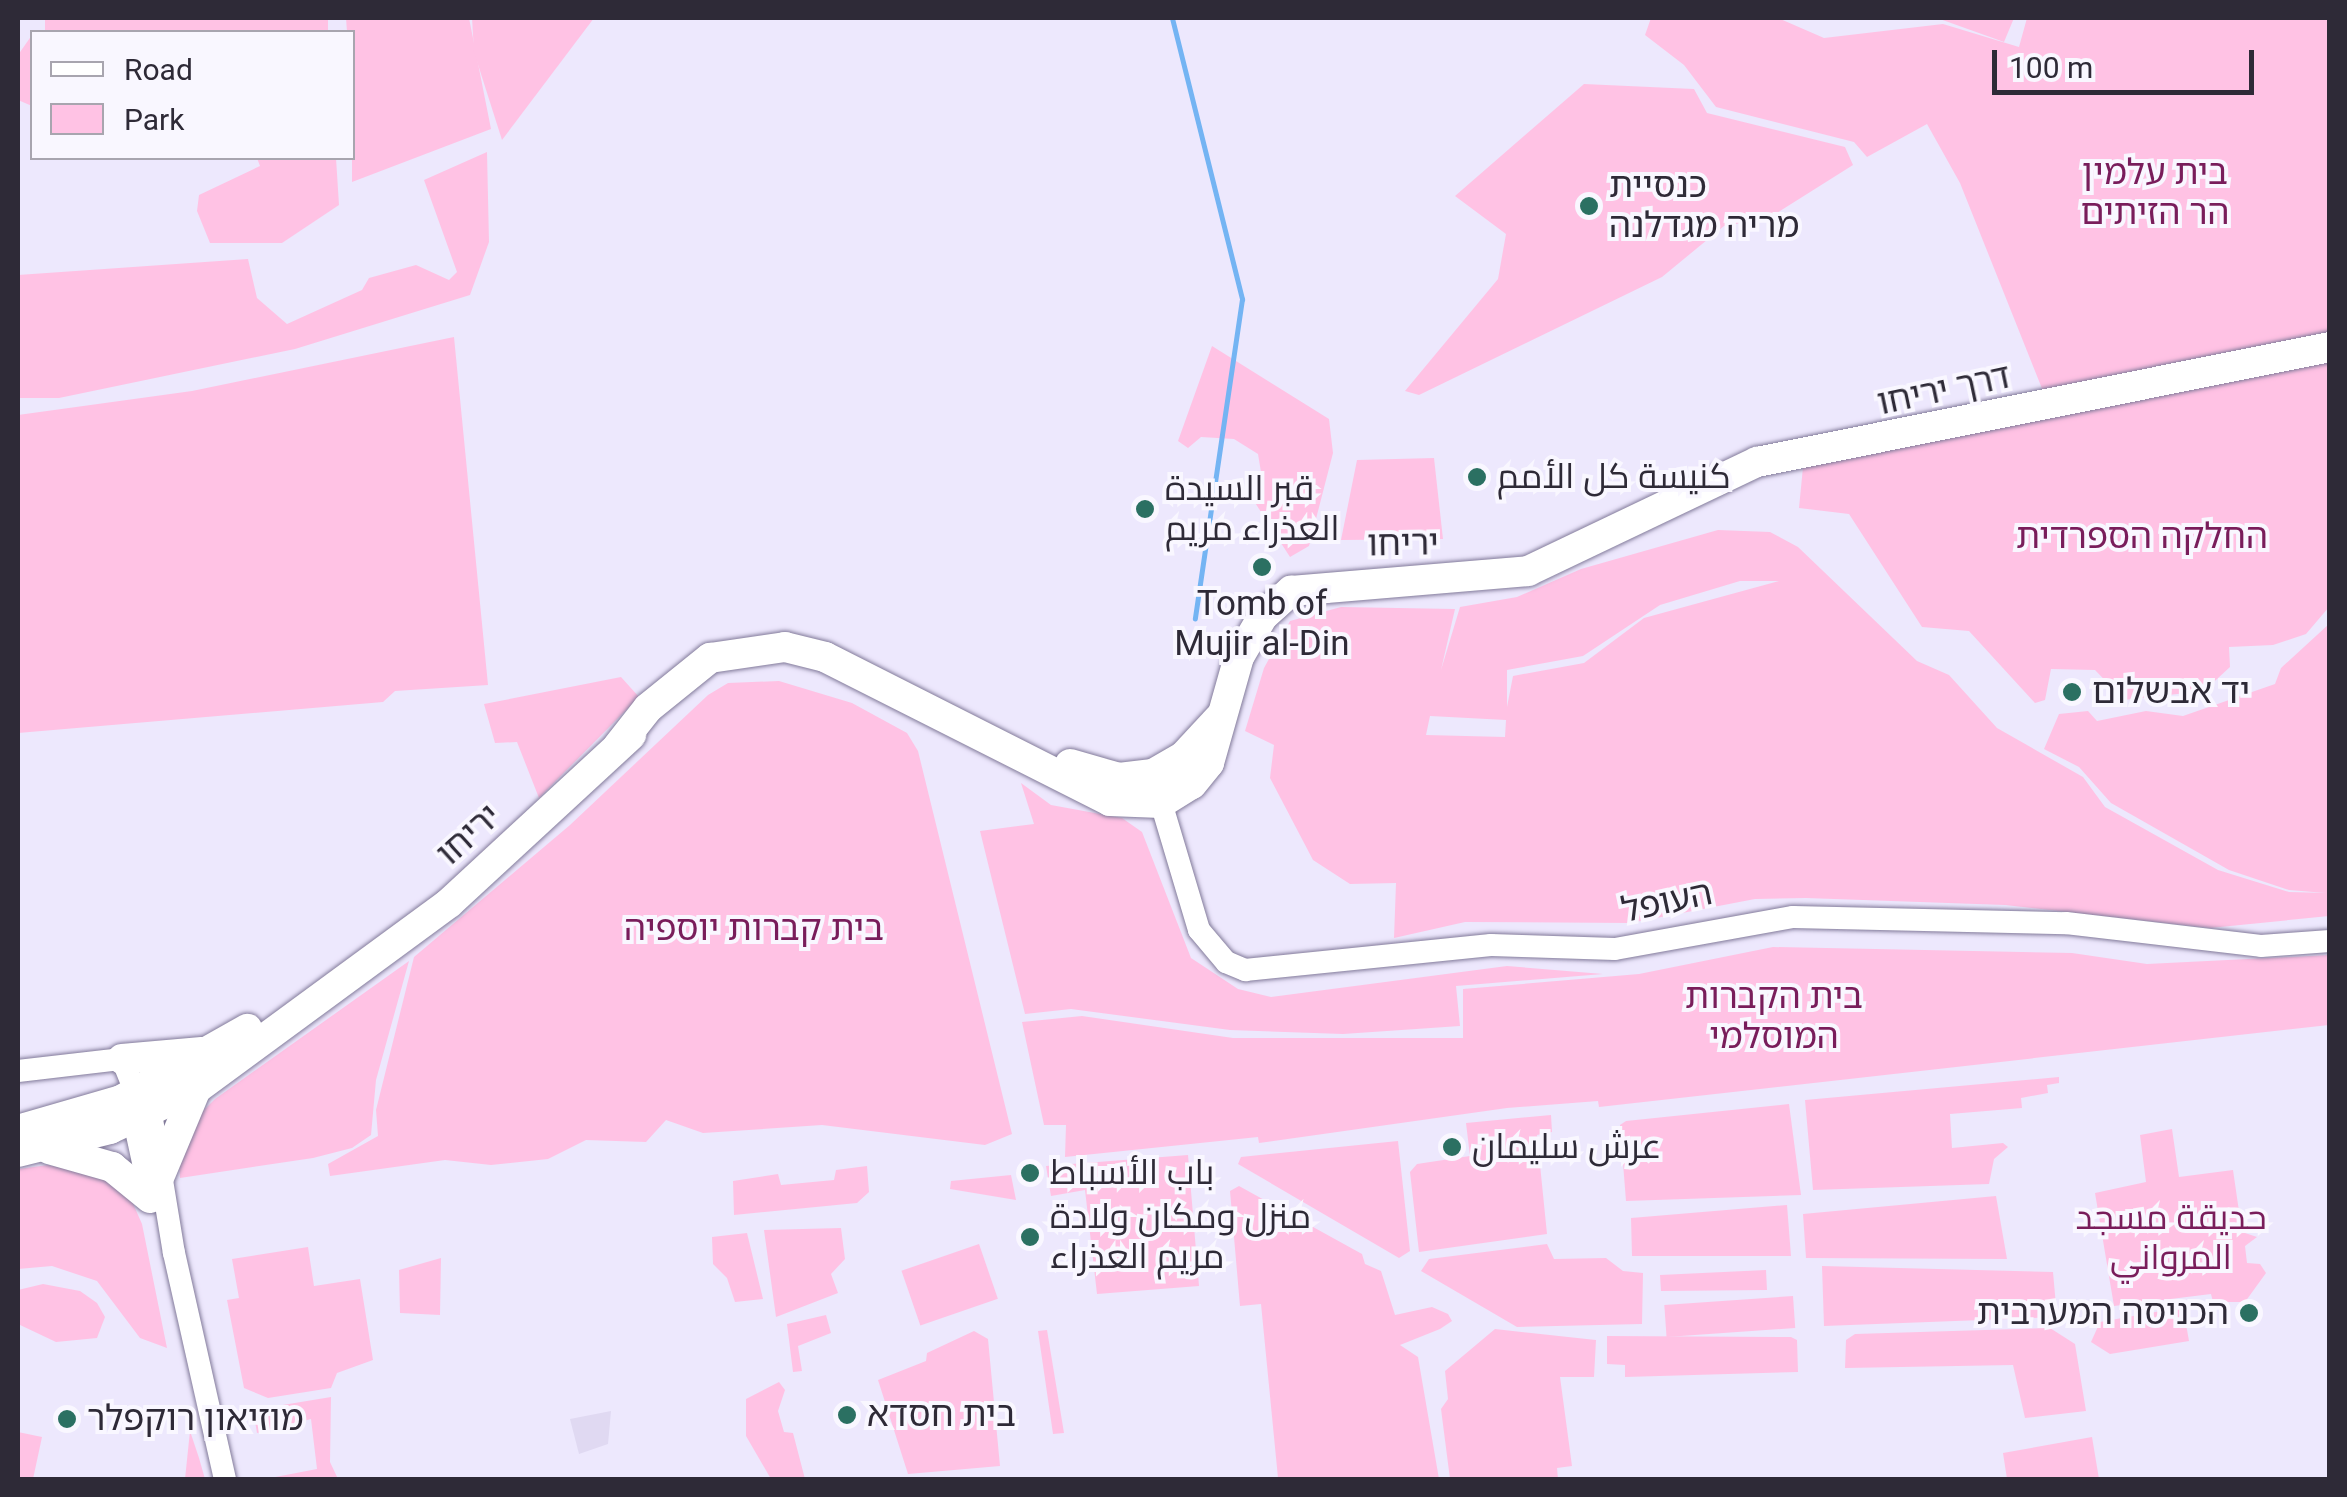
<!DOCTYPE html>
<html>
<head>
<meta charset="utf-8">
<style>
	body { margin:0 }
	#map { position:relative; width:2347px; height:1497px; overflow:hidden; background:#ede8fd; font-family:Roboto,Cairo,"Noto Sans Hebrew",sans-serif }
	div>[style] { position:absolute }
	.built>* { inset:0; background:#e0d9f2 }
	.green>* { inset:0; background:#ffc2e4; transform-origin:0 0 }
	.stream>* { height:5px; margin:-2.5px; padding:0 2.5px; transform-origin:2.5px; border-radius:2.5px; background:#74b4f3 }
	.roads { filter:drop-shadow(0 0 2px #827a9a) drop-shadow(0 0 2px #827a9a) }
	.minor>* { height:22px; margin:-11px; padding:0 11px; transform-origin:11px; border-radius:11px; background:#fff }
	.major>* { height:30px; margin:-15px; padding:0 15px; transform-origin:15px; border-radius:15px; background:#fff }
	.dots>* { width:28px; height:28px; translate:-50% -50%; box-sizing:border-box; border:5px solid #f9f7ff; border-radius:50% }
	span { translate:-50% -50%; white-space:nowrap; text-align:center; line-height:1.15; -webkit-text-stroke:8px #f9f7ff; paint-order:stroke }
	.park-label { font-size:35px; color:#791d5b }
	.poi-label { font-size:35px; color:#2e2a37 }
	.left { translate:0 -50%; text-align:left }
	.right { translate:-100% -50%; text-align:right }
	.street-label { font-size:35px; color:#2e2a37 }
	.frame { position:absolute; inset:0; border:20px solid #2e2a37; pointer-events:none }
	.legend { position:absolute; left:30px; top:30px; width:325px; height:130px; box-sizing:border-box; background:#f9f7ff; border:2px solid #a8a5af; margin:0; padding:12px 18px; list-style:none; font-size:30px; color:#2e2a37 }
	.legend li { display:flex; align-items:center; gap:20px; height:50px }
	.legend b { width:50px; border:2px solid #a8a5af }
	.scale { position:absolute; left:1992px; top:50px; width:262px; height:45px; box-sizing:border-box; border:5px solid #2e2a37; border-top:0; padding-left:12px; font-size:30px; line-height:35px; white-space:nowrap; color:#2e2a37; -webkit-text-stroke:8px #f9f7ff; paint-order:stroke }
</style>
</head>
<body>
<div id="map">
	<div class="built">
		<div style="clip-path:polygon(611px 1411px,608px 1444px,579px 1454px,570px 1419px)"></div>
	</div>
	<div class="green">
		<div style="left:45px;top:18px;width:283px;height:18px"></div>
		<div style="clip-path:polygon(346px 18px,469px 18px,491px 129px,352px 182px,352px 32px,347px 32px)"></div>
		<div style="clip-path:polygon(472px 18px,594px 18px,502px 140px,474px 52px)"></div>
		<div style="clip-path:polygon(1651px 18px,1778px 18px,1824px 38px,1943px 24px,2019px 47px,2027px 18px,2329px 18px,2329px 607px,2306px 634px,2273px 645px,2229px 647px,2230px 667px,2204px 691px,2124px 700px,2095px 670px,2051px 669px,2045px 700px,2035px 703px,1969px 631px,1922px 627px,1849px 514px,1799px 508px,1803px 467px,2049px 406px,1960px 183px,1927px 124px,1867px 157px,1854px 142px,1716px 107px,1684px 65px,1645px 35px)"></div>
		<div style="clip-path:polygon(1937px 18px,2014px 18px,2004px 42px)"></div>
		<div style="clip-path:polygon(32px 35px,32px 106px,18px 100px,18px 55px)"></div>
		<div style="clip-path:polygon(1584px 84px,1694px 89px,1707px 113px,1845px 147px,1853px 165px,1769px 218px,1724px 226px,1662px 277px,1419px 395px,1405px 391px,1498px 279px,1506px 234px,1455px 196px)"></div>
		<div style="clip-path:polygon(487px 152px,489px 242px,470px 295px,295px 349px,59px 398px,18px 398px,18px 275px,248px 259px,257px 298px,287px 324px,362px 290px,369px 278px,416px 265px,449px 280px,457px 272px,424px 180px)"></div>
		<div style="clip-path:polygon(257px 158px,336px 158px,339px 205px,282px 243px,210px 243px,197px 211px,199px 195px,260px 166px)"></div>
		<div style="clip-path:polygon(454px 337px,488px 685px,395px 691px,383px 702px,18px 733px,18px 415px,192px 391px)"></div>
		<div style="clip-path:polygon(1212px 346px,1329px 419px,1333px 453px,1309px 546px,1290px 557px,1252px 498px,1262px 478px,1258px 454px,1234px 439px,1201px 437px,1188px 448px,1178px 441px)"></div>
		<div style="clip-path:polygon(1434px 458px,1443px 539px,1341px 540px,1357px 460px)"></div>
		<div style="clip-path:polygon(evenodd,1718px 530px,1770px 532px,1798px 547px,1917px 661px,1949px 675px,1997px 728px,2083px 777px,2105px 807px,2218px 870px,2289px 892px,2326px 893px,2289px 890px,2229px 870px,2111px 803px,2079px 767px,2044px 749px,2059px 714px,2088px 711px,2097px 721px,2146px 711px,2183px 716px,2275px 684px,2281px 668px,2329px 624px,2329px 916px,2210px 928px,2005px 905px,1806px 898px,1755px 899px,1630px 923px,1465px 922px,1394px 938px,1396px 883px,1350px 884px,1313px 860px,1270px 778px,1274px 745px,1245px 731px,1264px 668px,1290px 621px,1341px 607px,1455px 609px,1441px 670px,1460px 607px,1517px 597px,1581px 569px,1718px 530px,1740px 581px,1779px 581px,1644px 618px,1584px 663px,1513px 676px,1507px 707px,1507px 670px,1583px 656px,1660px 605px,1740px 581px,1718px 530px,1430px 716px,1506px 720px,1505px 737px,1426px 735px,1430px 716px)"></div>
		<div style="clip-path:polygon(621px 677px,639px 697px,539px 798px,517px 742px,495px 743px,484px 704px)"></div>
		<div style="clip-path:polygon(779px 681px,852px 703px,907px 733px,918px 751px,1012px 1134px,985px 1145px,822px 1125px,703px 1133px,666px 1120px,646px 1142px,586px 1140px,548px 1159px,491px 1165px,445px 1160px,330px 1176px,328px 1164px,378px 1136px,376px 1110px,414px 957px,570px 825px,708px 695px,728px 683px)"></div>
		<div style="clip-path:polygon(1021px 783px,1051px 805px,1122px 818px,1142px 832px,1191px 958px,1238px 989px,1271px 997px,1507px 966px,1603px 974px,1456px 986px,1460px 1026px,1343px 1034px,1230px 1030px,1071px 1009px,1025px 1014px,980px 831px,1034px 824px)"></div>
		<div style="clip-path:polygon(1773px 947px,2072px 953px,2147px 964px,2329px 955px,2329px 1025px,1599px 1107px,1598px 1101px,1507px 1108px,1259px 1143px,1258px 1137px,1065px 1157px,1066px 1125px,1044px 1125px,1022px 1022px,1082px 1016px,1233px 1038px,1463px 1038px,1463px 989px,1639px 974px)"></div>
		<div style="clip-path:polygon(409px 961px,376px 1080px,371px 1135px,352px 1148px,313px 1158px,180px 1178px,179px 1160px,198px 1116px,215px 1099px)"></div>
		<div style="clip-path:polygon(2059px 1077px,2059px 1083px,2047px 1085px,2048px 1093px,2021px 1098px,2022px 1108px,1950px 1114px,1952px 1148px,2003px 1143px,2008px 1147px,1994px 1159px,1989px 1184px,1813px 1190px,1805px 1100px)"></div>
		<div style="clip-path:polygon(1789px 1104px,1801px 1195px,1626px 1201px,1620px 1125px,1626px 1121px)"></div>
		<div style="clip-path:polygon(1551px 1115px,1552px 1132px,1537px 1135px,1547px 1234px,1419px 1252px,1410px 1172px,1417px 1164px,1470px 1156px,1466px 1123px)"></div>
		<div style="clip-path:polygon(2172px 1129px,2179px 1177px,2233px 1170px,2242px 1232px,2257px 1237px,2245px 1246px,2247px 1263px,2260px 1264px,2266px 1273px,2245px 1302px,2213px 1302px,2211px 1294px,2114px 1306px,2095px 1193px,2146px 1182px,2140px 1135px)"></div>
		<div style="clip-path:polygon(1398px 1141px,1410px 1251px,1399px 1258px,1238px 1164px,1241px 1157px)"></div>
		<div style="clip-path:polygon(1188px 1155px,1199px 1286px,1097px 1294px,1085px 1190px,1051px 1196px,1046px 1166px)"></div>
		<div style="clip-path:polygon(48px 1165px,111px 1178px,131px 1199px,142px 1224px,167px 1348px,140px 1338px,97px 1281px,52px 1266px,18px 1269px,18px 1169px)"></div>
		<div style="clip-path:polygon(867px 1166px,869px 1192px,857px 1203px,734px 1215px,733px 1181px,778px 1174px,781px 1185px,834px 1180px,836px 1170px)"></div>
		<div style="clip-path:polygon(1011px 1175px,1016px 1200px,950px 1189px,951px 1181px)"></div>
		<div style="clip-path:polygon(1239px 1186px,1362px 1254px,1365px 1264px,1381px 1271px,1395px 1315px,1432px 1307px,1448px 1314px,1452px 1321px,1440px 1329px,1400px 1345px,1418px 1357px,1439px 1479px,1278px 1478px,1261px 1304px,1240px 1306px,1230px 1191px)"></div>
		<div style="clip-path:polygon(1996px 1196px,2007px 1259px,1806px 1258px,1803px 1214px)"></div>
		<div style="clip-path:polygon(1787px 1205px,1791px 1256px,1632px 1256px,1631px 1218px)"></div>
		<div style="clip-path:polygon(841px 1228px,845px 1259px,831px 1274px,838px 1293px,776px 1317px,764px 1230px)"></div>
		<div style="clip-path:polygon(747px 1233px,763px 1299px,735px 1302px,727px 1278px,713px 1264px,712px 1237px)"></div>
		<div style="left:979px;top:1244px;width:58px;height:82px;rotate:71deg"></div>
		<div style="clip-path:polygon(1547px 1244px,1554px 1259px,1606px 1258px,1623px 1271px,1643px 1273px,1642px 1324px,1517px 1327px,1421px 1271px,1429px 1259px)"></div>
		<div style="clip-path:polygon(308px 1247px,314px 1286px,360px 1279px,373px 1360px,337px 1373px,331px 1388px,268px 1398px,244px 1388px,227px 1300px,239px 1298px,232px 1259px)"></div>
		<div style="clip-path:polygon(441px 1258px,440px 1315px,400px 1313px,399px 1270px)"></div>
		<div style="clip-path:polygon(1822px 1266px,2053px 1272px,2057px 1317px,1824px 1326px)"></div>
		<div style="clip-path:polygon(1766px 1270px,1767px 1290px,1661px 1291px,1660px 1275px)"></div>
		<div style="clip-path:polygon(43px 1284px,80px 1291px,97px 1303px,105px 1317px,97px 1338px,56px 1342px,18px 1324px,18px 1290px)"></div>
		<div style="left:1793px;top:1296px;width:32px;height:129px;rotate:86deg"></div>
		<div style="clip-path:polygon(2183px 1307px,2189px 1341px,2110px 1354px,2091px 1342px,2100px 1322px)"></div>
		<div style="clip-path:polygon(826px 1315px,831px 1333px,798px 1346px,802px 1371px,793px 1372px,787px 1324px)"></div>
		<div style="clip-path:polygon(2050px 1328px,2075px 1344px,2086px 1411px,2025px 1418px,2013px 1365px,1845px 1368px,1846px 1340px,1855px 1334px)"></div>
		<div style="clip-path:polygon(1495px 1329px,1596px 1340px,1594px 1377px,1560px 1377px,1572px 1466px,1557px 1468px,1558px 1479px,1450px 1479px,1441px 1409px,1448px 1399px,1445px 1371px)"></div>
		<div style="clip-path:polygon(1047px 1330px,1064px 1433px,1053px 1434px,1038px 1331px)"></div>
		<div style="clip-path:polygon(974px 1331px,988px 1339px,1000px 1466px,908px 1474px,878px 1380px,926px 1361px,927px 1353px)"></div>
		<div style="clip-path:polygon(1607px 1336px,1791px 1337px,1797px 1340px,1798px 1372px,1625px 1377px,1625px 1365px,1607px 1364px)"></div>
		<div style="clip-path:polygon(779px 1382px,785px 1390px,778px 1411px,784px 1432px,793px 1433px,805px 1479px,771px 1479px,746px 1436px,746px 1399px)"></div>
		<div style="clip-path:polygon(331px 1397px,330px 1462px,338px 1479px,265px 1479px,317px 1469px,311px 1419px,257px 1433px,253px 1410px)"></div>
		<div style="clip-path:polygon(190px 1431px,199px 1458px,205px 1479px,185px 1479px)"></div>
		<div style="clip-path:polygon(18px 1432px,42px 1437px,33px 1479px,18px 1479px)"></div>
		<div style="clip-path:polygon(2092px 1437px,2099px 1479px,2007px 1479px,2003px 1453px)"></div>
	</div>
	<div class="stream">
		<div style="left:1172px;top:18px;width:290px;rotate:76deg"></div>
		<div style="left:1242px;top:299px;width:323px;rotate:98.4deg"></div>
	</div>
	<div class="roads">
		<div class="minor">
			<div style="left:1157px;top:789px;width:147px;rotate:73.4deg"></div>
			<div style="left:1199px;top:930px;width:42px;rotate:49.8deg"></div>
			<div style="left:1226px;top:962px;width:21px;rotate:23deg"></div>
			<div style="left:1245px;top:970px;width:247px;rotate:-5.8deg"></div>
			<div style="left:1491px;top:945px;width:124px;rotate:1.8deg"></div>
			<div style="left:1615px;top:949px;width:181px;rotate:-10.2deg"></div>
			<div style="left:1793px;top:917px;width:273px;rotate:1.3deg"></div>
			<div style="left:2066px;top:923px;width:196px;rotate:6.7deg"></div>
			<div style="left:2261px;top:946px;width:69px;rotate:-4.1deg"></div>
			<div style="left:18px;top:1071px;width:105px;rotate:-6.6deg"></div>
			<div style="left:122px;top:1059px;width:37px;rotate:68deg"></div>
			<div style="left:136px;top:1093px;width:28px;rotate:94deg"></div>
			<div style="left:134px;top:1121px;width:80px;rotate:77.7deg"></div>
			<div style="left:141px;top:1100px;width:16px;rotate:52deg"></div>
			<div style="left:151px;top:1113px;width:142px;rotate:80.7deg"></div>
			<div style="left:174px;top:1253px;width:233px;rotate:77.3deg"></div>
		</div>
		<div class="major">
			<div style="left:618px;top:746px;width:48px;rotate:-51.7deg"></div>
			<div style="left:648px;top:708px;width:80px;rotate:-38.9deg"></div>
			<div style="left:710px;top:658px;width:76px;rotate:-8.3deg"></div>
			<div style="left:785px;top:647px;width:41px;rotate:14deg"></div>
			<div style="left:825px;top:657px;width:319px;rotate:26.8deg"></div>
			<div style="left:1110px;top:801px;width:51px;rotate:2.2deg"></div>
			<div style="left:1161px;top:803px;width:36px;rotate:-32deg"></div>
			<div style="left:1192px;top:784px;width:27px;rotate:-51deg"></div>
			<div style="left:1209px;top:763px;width:110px;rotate:-74.2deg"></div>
			<div style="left:1239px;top:657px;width:48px;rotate:-59.7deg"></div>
			<div style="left:1263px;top:616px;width:38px;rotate:-42deg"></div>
			<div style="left:1291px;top:591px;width:238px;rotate:-4.8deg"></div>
			<div style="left:1528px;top:571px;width:254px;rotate:-25.5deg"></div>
			<div style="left:1757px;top:462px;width:584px;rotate:-11.35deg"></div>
			<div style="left:1070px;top:764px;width:51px;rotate:15.9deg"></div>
			<div style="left:1119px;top:778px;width:34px;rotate:-7deg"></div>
			<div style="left:1153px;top:774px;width:34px;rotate:-30deg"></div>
			<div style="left:1183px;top:757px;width:53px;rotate:-47.3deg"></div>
			<div style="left:122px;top:1059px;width:80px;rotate:-5deg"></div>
			<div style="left:18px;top:1130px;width:107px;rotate:-16.2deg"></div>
			<div style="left:121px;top:1100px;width:145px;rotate:-29.4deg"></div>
			<div style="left:49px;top:1149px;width:66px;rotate:15.9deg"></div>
			<div style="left:112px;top:1167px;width:49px;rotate:39.2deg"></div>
			<div style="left:18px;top:1152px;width:95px;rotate:-14deg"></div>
			<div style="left:110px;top:1129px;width:95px;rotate:-24.9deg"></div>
			<div style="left:196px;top:1089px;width:314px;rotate:-36.3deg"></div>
			<div style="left:449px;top:903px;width:248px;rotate:-42.7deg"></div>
			<div style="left:160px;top:1175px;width:93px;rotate:-67.3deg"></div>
		</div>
	</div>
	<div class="dots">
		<div style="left:1589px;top:206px;background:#2b7062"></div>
		<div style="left:1477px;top:477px;background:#2b7062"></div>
		<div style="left:1145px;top:509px;background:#2b7062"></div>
		<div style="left:1262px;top:567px;background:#2b7062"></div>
		<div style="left:2072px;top:692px;background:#2b7062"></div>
		<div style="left:1452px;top:1147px;background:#2b7062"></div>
		<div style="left:1030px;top:1173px;background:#2b7062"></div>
		<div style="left:1030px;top:1237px;background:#2b7062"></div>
		<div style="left:2249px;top:1313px;background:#2b7062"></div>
		<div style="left:847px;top:1415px;background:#2b7062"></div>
		<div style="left:67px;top:1419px;background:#2b7062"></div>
	</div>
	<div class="park-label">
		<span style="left:2155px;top:193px">בית עלמין<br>הר הזיתים</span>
		<span style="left:2142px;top:537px">החלקה הספרדית</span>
		<span style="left:754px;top:929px">בית קברות יוספיה</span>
		<span style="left:1774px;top:1017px">בית הקברות<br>המוסלמי</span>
		<span style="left:2171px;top:1238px">حديقة مسجد<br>المرواني</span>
	</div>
	<div class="poi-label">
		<span class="left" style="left:1609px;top:206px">כנסיית<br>מריה מגדלנה</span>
		<span class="left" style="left:1497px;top:477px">كنيسة كل الأمم</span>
		<span class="left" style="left:1165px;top:509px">قبر السيدة<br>العذراء مريم</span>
		<span style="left:1262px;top:624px">Tomb of<br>Mujir al-Din</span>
		<span class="left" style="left:2092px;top:692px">יד אבשלום</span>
		<span class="left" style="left:1472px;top:1147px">عرش سليمان</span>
		<span class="left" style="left:1050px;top:1173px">باب الأسباط</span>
		<span class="left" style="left:1050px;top:1237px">منزل ومكان ولادة<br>مريم العذراء</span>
		<span class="right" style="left:2229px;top:1313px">הכניסה המערבית</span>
		<span class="left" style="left:867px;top:1415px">בית חסדא</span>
		<span class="left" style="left:87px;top:1419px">מוזיאון רוקפלר</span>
	</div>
	<div class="street-label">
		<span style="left:1944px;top:390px;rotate:-12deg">דרך יריחו</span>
		<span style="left:1403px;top:544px;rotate:-1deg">יריחו</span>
		<span style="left:469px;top:835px;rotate:-42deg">יריחו</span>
		<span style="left:1667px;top:902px;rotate:-12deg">העופל</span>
	</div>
	<div class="frame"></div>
	<ul class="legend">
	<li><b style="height:12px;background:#fff"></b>Road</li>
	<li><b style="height:28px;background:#ffc2e4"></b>Park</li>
	</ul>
	<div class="scale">100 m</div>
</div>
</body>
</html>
